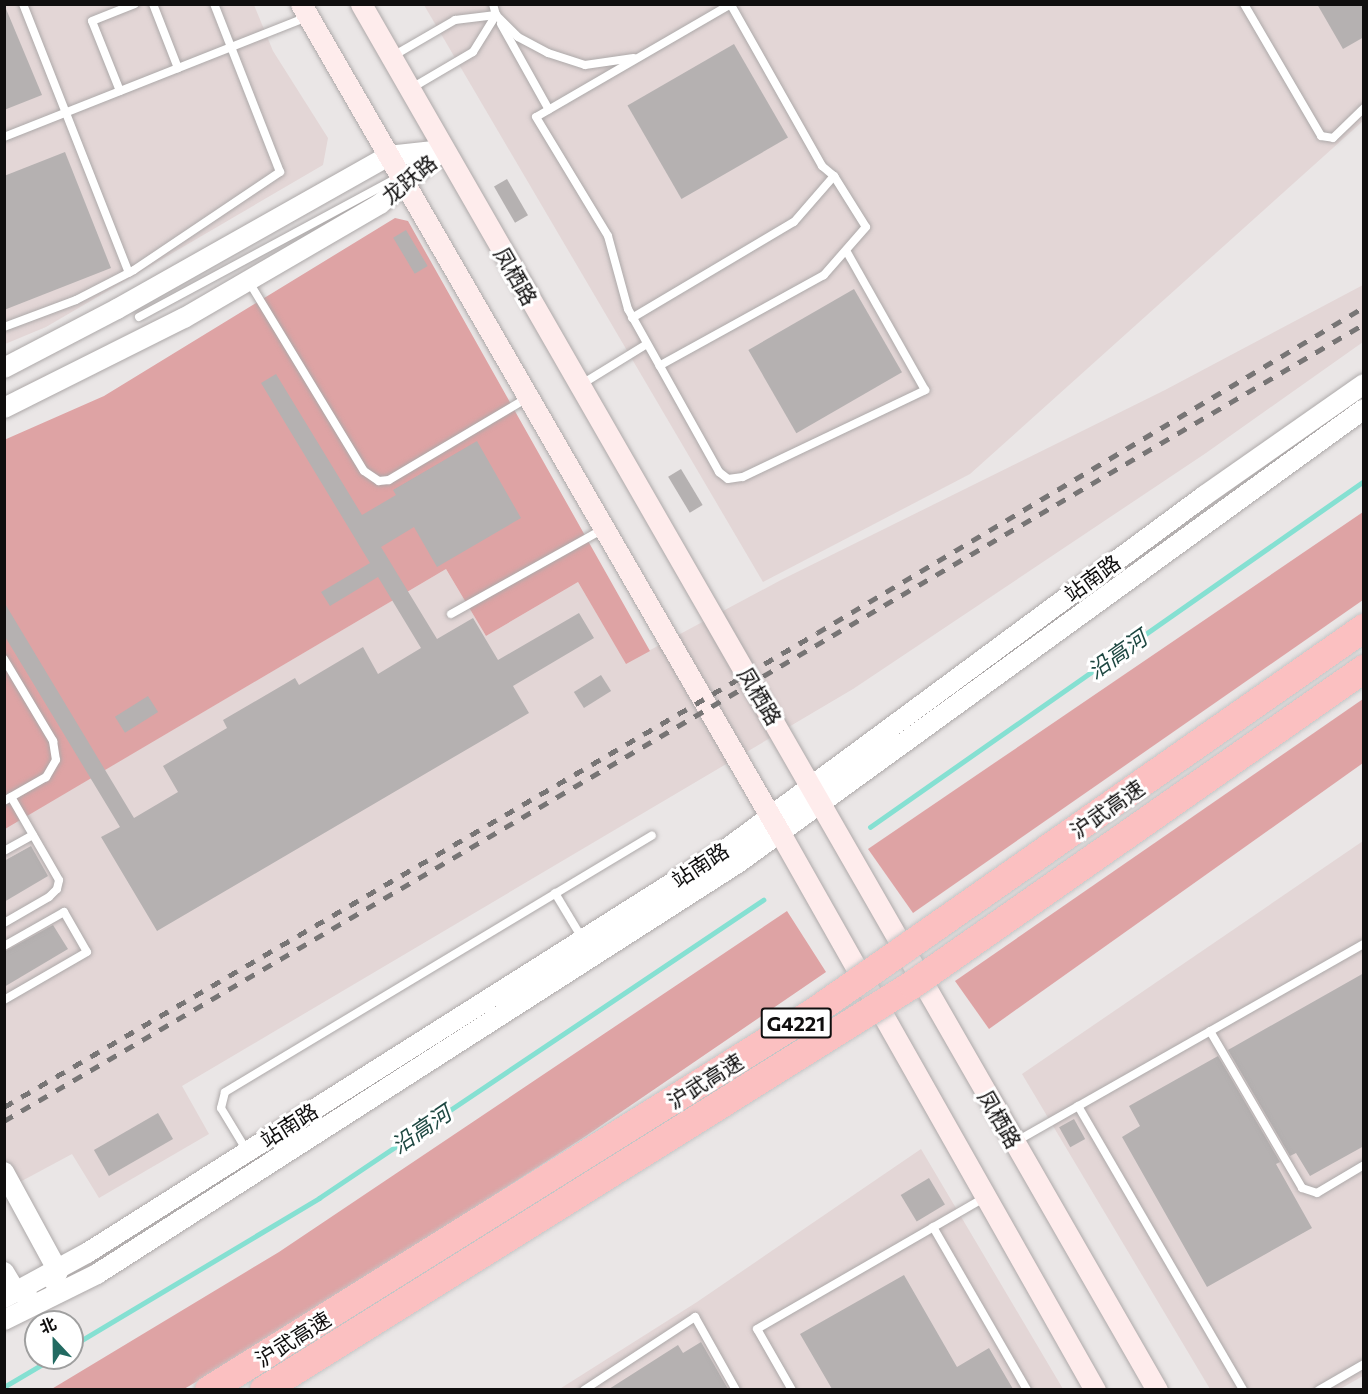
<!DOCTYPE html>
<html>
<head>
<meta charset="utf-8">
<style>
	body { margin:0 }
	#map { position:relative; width:1368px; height:1394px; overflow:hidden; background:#eae6e6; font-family:Commissioner,"Noto Sans SC",sans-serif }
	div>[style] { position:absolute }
	.built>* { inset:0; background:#e3d6d6 }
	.green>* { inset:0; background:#dea3a4 }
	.stream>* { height:4.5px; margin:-2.25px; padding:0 2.25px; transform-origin:2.25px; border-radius:2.25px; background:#85e0d2 }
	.building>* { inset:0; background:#b5b1b1; transform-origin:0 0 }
	.roads { filter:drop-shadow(0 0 2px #ada9a9) drop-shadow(0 0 2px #ada9a9) }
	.service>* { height:8px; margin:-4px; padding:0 4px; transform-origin:4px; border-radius:4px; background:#fff }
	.tertiary>* { height:20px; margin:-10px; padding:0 10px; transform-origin:10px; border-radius:10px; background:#fff }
	.secondary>* { height:21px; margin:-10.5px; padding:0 10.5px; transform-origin:10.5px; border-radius:10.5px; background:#feecec }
	.rail>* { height:4.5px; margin-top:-2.25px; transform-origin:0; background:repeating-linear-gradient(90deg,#777575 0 10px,transparent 0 20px) }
	.bridges { filter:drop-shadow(0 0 2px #c5c5c5) drop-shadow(0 0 2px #c5c5c5) }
	.motorway-bridge>* { height:28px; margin:-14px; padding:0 14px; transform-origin:14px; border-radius:14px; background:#fbc0c1 }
	span { translate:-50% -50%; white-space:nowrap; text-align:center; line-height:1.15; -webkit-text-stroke:6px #fff; paint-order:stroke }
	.shield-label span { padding:2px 4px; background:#fff; border:2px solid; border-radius:4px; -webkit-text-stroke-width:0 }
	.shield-label { font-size:20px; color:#0f0e0e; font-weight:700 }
	.street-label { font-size:21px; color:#0f0e0e }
	.water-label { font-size:22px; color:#1d4741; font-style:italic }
	.frame { position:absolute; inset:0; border:6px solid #0f0e0e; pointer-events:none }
	.north { position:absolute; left:24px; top:1310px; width:60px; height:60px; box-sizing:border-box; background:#fff; border:2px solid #9f9f9f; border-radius:50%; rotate:338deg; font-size:16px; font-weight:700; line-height:24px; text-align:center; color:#0f0e0e }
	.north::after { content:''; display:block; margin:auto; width:21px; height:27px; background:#226a61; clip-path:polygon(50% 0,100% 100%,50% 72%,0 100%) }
</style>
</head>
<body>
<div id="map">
	<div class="built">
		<div style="clip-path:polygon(5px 5px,254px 5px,273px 51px,328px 138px,323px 165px,46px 327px,5px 344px)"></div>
		<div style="clip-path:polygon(424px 5px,1363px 5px,1363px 121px,970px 474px,763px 582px)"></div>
		<div style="clip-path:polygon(1363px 285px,1363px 342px,1206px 453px,853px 689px,182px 1086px,209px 1134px,99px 1198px,72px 1154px,5px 1190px,4px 829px,446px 569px,486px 636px,578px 582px,626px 663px,781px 580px,1165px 390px)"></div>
		<div style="clip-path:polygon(1363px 841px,1363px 1376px,1340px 1389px,1210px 1389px,1022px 1074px)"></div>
		<div style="clip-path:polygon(921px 1149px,1063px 1389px,558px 1390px,697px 1302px)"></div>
	</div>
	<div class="green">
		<div style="clip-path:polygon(395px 218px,408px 221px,650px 651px,626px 664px,578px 582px,486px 636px,446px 569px,5px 829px,4px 440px,104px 396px)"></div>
		<div style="clip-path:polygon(1363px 512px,1363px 600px,913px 913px,868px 849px)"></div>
		<div style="clip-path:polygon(1363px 699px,1363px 763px,989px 1029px,955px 981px)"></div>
		<div style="clip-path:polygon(787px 911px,826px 972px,583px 1138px,283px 1331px,184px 1389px,50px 1390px,279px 1252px)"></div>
	</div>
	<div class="stream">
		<div style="left:870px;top:827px;width:603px;rotate:-35.01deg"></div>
		<div style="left:72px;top:1346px;width:288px;rotate:-30.9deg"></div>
		<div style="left:319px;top:1198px;width:535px;rotate:-33.87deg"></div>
		<div style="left:4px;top:1387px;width:57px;rotate:-30.6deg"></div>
	</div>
	<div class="building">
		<div style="clip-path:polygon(4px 4px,42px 95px,4px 110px)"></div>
		<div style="clip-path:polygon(1317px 4px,1364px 4px,1364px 37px,1343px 49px)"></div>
		<div style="left:734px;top:44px;width:108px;height:123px;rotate:60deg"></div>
		<div style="clip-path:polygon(65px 152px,111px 268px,4px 310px,4px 176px)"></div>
		<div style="left:507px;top:179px;width:42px;height:15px;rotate:60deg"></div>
		<div style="left:406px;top:230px;width:42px;height:15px;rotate:59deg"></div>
		<div style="left:854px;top:289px;width:96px;height:122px;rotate:60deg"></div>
		<div style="clip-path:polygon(276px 374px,362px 515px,396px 495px,393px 490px,477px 441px,521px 518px,437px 567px,414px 527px,381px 547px,437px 639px,473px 618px,498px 660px,579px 613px,594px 638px,513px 686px,529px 713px,157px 931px,101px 837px,120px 827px,4px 635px,4px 602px,134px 818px,178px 792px,163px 766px,227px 728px,223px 720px,295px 678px,299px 685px,363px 647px,378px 674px,421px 648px,378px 577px,330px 606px,321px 592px,370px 563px,261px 383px)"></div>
		<div style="left:681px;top:469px;width:42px;height:15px;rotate:59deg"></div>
		<div style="left:601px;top:675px;width:19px;height:32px;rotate:58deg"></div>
		<div style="left:148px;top:696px;width:19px;height:39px;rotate:58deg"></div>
		<div style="clip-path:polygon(31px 846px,48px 876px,4px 902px,4px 861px)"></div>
		<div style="clip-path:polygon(53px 925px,68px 949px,4px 987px,4px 952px)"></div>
		<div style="clip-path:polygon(1364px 973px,1364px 1146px,1310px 1176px,1296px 1153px,1290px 1156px,1228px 1050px)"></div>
		<div style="clip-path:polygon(1218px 1056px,1280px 1162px,1276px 1164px,1312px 1228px,1207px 1287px,1122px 1137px,1140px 1126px,1129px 1106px)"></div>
		<div style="left:158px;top:1113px;width:30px;height:74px;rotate:60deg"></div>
		<div style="left:1074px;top:1119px;width:23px;height:17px;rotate:61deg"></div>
		<div style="left:929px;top:1178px;width:31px;height:33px;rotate:59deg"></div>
		<div style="clip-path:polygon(904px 1275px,957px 1367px,989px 1348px,1013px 1389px,832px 1389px,800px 1334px)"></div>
		<div style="clip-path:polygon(701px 1342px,728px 1389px,609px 1389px,678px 1345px,683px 1353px)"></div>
	</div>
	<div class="roads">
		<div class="service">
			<div style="left:23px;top:4px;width:289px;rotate:68.5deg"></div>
			<div style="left:153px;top:4px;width:69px;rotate:68.7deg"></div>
			<div style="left:493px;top:4px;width:11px;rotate:75deg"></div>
			<div style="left:496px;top:15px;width:31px;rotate:45deg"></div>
			<div style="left:518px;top:37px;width:34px;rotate:28deg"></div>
			<div style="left:548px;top:53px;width:39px;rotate:18deg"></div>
			<div style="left:585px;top:65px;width:49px;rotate:-8.3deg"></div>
			<div style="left:731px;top:4px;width:225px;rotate:149.9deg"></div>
			<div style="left:536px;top:117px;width:139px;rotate:58.8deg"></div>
			<div style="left:608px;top:236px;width:76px;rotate:74.7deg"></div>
			<div style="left:628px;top:309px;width:187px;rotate:60.8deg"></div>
			<div style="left:719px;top:472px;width:11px;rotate:38deg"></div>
			<div style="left:728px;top:479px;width:15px;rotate:-8deg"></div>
			<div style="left:743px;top:477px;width:202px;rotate:-25.5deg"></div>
			<div style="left:925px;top:390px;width:159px;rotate:-119.5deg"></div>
			<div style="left:1244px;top:4px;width:153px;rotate:59.7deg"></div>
			<div style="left:1321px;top:136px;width:12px;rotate:9deg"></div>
			<div style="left:1333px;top:138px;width:43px;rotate:-44.1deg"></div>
			<div style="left:731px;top:5px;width:185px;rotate:60.5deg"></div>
			<div style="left:822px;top:166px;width:16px;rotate:40deg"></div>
			<div style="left:501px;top:24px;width:98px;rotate:60.8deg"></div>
			<div style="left:393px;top:56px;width:72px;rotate:-30.1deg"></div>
			<div style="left:455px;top:20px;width:41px;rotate:-7deg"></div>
			<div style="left:410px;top:89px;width:73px;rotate:-30.4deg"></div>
			<div style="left:473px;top:52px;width:44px;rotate:-58.1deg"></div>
			<div style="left:120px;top:91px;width:75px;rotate:-111.8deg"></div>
			<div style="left:92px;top:21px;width:46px;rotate:-21.6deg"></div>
			<div style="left:4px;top:137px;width:326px;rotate:-21.6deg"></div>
			<div style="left:249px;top:282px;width:221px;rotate:58.7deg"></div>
			<div style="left:364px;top:471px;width:18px;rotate:34deg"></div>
			<div style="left:379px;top:481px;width:10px;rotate:-6deg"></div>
			<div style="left:389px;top:480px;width:161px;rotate:-30.7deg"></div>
			<div style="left:139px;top:317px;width:295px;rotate:-28.3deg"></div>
			<div style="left:632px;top:318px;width:188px;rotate:-30.7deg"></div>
			<div style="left:794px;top:222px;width:61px;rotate:-49deg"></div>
			<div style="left:834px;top:176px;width:60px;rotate:57.9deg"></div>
			<div style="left:866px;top:227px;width:64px;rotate:131.2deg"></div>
			<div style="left:824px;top:275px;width:188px;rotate:151.1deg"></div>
			<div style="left:4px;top:327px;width:77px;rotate:-20.6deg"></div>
			<div style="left:76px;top:300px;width:65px;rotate:-27.3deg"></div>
			<div style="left:134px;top:270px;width:176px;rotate:-33.9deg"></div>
			<div style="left:280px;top:172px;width:180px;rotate:-111.4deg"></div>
			<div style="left:582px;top:384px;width:76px;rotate:-31.6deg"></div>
			<div style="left:451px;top:614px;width:174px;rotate:-29.2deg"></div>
			<div style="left:4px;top:659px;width:96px;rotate:59.1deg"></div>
			<div style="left:53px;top:741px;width:19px;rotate:81deg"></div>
			<div style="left:56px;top:760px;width:20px;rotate:120deg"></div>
			<div style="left:46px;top:777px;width:48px;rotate:150.3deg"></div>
			<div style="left:4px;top:851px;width:33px;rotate:-29deg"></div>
			<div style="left:555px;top:893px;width:52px;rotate:59deg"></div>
			<div style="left:4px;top:923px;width:52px;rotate:-30deg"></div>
			<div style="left:49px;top:897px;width:11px;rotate:-45deg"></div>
			<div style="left:57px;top:889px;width:9px;rotate:-77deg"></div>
			<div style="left:59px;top:880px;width:96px;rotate:-120deg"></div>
			<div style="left:4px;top:946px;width:69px;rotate:-29.5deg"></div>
			<div style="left:64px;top:912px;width:46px;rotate:60.1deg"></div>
			<div style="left:87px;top:952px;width:96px;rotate:150deg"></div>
			<div style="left:1210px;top:1031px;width:182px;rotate:59.6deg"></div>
			<div style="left:1302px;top:1188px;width:16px;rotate:18deg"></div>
			<div style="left:1317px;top:1193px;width:55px;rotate:-30.8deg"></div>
			<div style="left:1078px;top:1106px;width:328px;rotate:59.8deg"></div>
			<div style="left:1015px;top:1142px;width:401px;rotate:-29.6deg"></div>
			<div style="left:247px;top:1151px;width:50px;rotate:-121.2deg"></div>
			<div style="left:221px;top:1108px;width:16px;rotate:-76deg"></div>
			<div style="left:225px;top:1092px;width:498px;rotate:-31deg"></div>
			<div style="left:933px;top:1227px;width:188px;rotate:60deg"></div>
			<div style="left:584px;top:1390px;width:133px;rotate:-33.3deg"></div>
			<div style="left:695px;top:1317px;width:84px;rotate:60.7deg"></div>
			<div style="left:792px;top:1390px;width:70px;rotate:-119.8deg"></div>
			<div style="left:757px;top:1329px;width:262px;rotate:-30deg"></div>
			<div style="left:1319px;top:1390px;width:52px;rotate:-30deg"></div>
		</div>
		<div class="tertiary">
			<div style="left:4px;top:368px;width:127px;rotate:-27.6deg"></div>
			<div style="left:117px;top:309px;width:311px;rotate:-29.4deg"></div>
			<div style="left:388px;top:156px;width:55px;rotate:-6.2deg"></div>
			<div style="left:4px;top:408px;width:201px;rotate:-26.6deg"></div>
			<div style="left:184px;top:318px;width:227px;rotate:-30.2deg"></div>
			<div style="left:380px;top:204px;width:83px;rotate:-40.6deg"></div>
			<div style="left:4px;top:1172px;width:113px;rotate:61.4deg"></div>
			<div style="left:58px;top:1271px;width:11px;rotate:112deg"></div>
			<div style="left:4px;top:1272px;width:23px;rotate:59deg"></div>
			<div style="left:16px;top:1292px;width:11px;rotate:10deg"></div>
			<div style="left:4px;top:1298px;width:94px;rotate:-28.5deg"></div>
			<div style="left:87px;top:1253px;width:760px;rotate:-32.31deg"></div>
			<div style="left:729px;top:847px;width:591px;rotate:-36.46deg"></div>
			<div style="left:1204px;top:496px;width:195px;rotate:-35deg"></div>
			<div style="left:4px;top:1320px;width:104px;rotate:-26.3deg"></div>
			<div style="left:97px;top:1274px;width:761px;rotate:-32.67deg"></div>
			<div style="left:738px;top:863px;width:773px;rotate:-35.95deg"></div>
		</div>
		<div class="secondary">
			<div style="left:301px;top:4px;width:957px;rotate:59.98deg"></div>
			<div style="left:780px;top:833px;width:640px;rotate:60.51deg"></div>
			<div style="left:361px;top:4px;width:1598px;rotate:60.13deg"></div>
		</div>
	</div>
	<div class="rail">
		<div style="left:4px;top:1107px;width:941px;rotate:-30.24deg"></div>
		<div style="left:817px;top:633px;width:637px;rotate:-30.79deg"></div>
		<div style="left:4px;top:1121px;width:1576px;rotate:-30.37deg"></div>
	</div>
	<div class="bridges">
		<div class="motorway-bridge">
			<div style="left:209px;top:1390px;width:713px;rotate:-32deg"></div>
			<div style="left:814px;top:1012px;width:671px;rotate:-34.92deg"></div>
			<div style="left:264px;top:1390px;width:764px;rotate:-32.01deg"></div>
			<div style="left:912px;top:985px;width:552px;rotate:-34.96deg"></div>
		</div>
	</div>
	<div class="shield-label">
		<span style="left:796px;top:1023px">G4221</span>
	</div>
	<div class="street-label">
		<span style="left:409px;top:179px;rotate:-39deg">龙跃路</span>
		<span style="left:516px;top:276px;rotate:60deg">凤栖路</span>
		<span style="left:1092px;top:578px;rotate:-36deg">站南路</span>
		<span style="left:760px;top:696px;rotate:59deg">凤栖路</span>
		<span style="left:1107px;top:809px;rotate:-35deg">沪武高速</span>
		<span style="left:700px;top:865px;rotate:-33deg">站南路</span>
		<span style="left:705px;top:1081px;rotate:-32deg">沪武高速</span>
		<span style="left:1000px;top:1119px;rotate:60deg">凤栖路</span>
		<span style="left:289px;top:1125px;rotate:-32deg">站南路</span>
		<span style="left:293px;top:1339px;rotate:-32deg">沪武高速</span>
	</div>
	<div class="water-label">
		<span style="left:1117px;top:654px;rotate:-35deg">沿高河</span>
		<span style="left:421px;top:1129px;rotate:-34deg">沿高河</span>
	</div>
	<div class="frame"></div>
	<div class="north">北</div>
</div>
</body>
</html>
